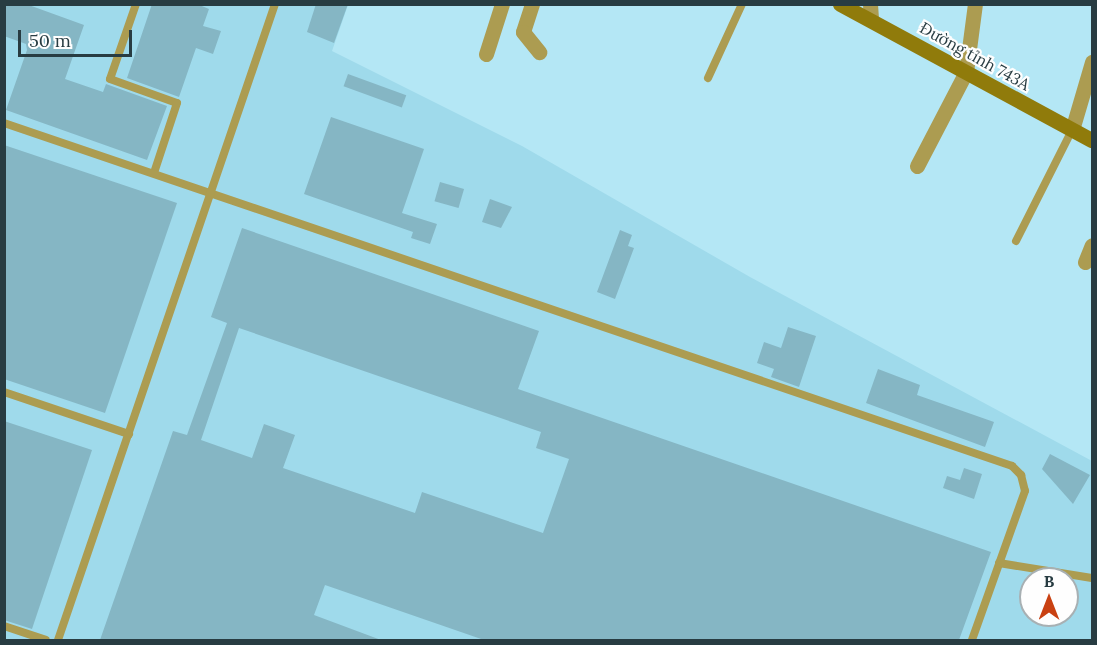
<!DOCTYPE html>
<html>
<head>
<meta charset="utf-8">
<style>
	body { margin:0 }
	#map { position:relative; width:1097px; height:645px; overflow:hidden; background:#b4e7f5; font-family:Lora,serif }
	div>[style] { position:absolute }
	.built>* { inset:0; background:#9fdaeb }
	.building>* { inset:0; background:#85b6c4; transform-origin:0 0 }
	.lane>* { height:8px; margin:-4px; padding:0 4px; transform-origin:4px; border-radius:4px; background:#ac9c51 }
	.street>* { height:15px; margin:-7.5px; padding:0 7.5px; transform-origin:7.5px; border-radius:7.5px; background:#ac9c51 }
	.secondary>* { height:15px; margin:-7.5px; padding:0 7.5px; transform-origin:7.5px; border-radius:7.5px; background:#907b0b }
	span { translate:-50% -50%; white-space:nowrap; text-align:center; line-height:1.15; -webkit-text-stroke:4.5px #fefefe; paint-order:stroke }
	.street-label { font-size:16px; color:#283c42 }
	.frame { position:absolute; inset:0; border:6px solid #283c42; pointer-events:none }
	.north { position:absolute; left:1019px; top:567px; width:60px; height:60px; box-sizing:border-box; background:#fefefe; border:2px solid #a8b0b3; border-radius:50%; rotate:0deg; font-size:16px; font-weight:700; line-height:24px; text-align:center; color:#283c42 }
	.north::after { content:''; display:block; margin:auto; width:21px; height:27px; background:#c94112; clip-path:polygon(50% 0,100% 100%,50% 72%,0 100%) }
	.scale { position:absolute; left:18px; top:30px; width:114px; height:27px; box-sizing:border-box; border:3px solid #283c42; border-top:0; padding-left:8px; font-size:18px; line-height:21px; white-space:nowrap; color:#283c42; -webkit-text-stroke:4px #fefefe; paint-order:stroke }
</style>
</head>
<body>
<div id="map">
	<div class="built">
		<div style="clip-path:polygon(evenodd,4px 5px,348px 5px,332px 51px,522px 146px,750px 277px,1092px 461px,1092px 640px,5px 640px,4px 5px,1031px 579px,1067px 579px,1067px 615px,1031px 615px,1031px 579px)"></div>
	</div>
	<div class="building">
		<div style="clip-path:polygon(4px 4px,26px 4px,84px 25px,65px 79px,103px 92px,106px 84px,167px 106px,147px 160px,6px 110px,27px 50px,26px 44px,4px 36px)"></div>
		<div style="clip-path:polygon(152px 4px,197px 4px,209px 9px,203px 26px,221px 31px,213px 54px,196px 48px,179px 97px,127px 78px)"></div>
		<div style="clip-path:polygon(316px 4px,348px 4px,334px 43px,307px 32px)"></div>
		<div style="left:348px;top:74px;width:62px;height:13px;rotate:20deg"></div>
		<div style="clip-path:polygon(331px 117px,424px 149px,402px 213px,437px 224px,430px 244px,411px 238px,413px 232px,304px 194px)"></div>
		<div style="clip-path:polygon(4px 145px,177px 203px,105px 413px,4px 379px)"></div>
		<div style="left:440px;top:182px;width:25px;height:20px;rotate:16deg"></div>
		<div style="clip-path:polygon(490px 199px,512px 207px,501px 228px,482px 222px)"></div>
		<div style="clip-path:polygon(evenodd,242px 228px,539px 331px,518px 389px,991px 552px,959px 640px,484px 640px,325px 585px,314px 615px,381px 640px,100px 640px,173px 431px,187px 435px,227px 323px,211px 317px,242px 228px,239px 328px,541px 432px,536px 448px,569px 459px,543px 533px,422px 492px,415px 513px,283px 468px,295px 435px,264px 424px,252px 458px,201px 440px,239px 328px)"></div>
		<div style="clip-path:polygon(620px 230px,632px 235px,628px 246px,634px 248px,615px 299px,597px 292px)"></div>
		<div style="clip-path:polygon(788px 327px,816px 336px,799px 387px,771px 377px,774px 369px,757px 363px,764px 342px,781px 348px)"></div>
		<div style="clip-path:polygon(878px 369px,920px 385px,917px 395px,994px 422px,985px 447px,866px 403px)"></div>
		<div style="clip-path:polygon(4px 421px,92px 450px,32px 629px,4px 620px)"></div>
		<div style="clip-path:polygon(1050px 454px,1090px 475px,1073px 504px,1042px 469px)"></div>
		<div style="clip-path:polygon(964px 468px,982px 474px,974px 499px,943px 488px,947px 476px,960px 480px)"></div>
	</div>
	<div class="lane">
		<div style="left:136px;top:4px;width:79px;rotate:109.1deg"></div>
		<div style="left:110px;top:79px;width:71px;rotate:19.7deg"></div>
		<div style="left:177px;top:103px;width:74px;rotate:108.2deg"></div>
		<div style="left:708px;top:78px;width:81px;rotate:-65.3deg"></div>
		<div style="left:4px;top:123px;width:1065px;rotate:18.79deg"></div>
		<div style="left:1012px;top:466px;width:13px;rotate:45deg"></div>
		<div style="left:1021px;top:475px;width:16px;rotate:76deg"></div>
		<div style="left:1025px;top:491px;width:158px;rotate:109.6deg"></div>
		<div style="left:1016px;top:241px;width:124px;rotate:-63.2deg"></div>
		<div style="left:4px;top:392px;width:132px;rotate:18.6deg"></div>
		<div style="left:999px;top:563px;width:94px;rotate:9.2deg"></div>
		<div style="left:4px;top:626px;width:44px;rotate:18.4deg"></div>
		<div style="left:58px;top:640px;width:672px;rotate:-71.16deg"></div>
	</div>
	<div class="street">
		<div style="left:532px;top:4px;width:29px;rotate:108deg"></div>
		<div style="left:523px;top:32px;width:26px;rotate:51deg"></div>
		<div style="left:870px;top:4px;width:16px;rotate:86deg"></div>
		<div style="left:486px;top:54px;width:52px;rotate:-72.3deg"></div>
		<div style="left:1072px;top:130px;width:71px;rotate:-73.6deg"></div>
		<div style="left:917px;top:166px;width:106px;rotate:-62.5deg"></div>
		<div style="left:966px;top:72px;width:69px;rotate:-82.5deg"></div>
		<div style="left:1085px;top:262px;width:18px;rotate:-68deg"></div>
	</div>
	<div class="secondary">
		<div style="left:840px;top:4px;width:286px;rotate:28.4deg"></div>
	</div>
	<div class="street-label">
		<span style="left:975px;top:56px;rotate:29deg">Đường tỉnh 743A</span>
	</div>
	<div class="frame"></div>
	<div class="north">B</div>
	<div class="scale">50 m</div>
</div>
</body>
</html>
